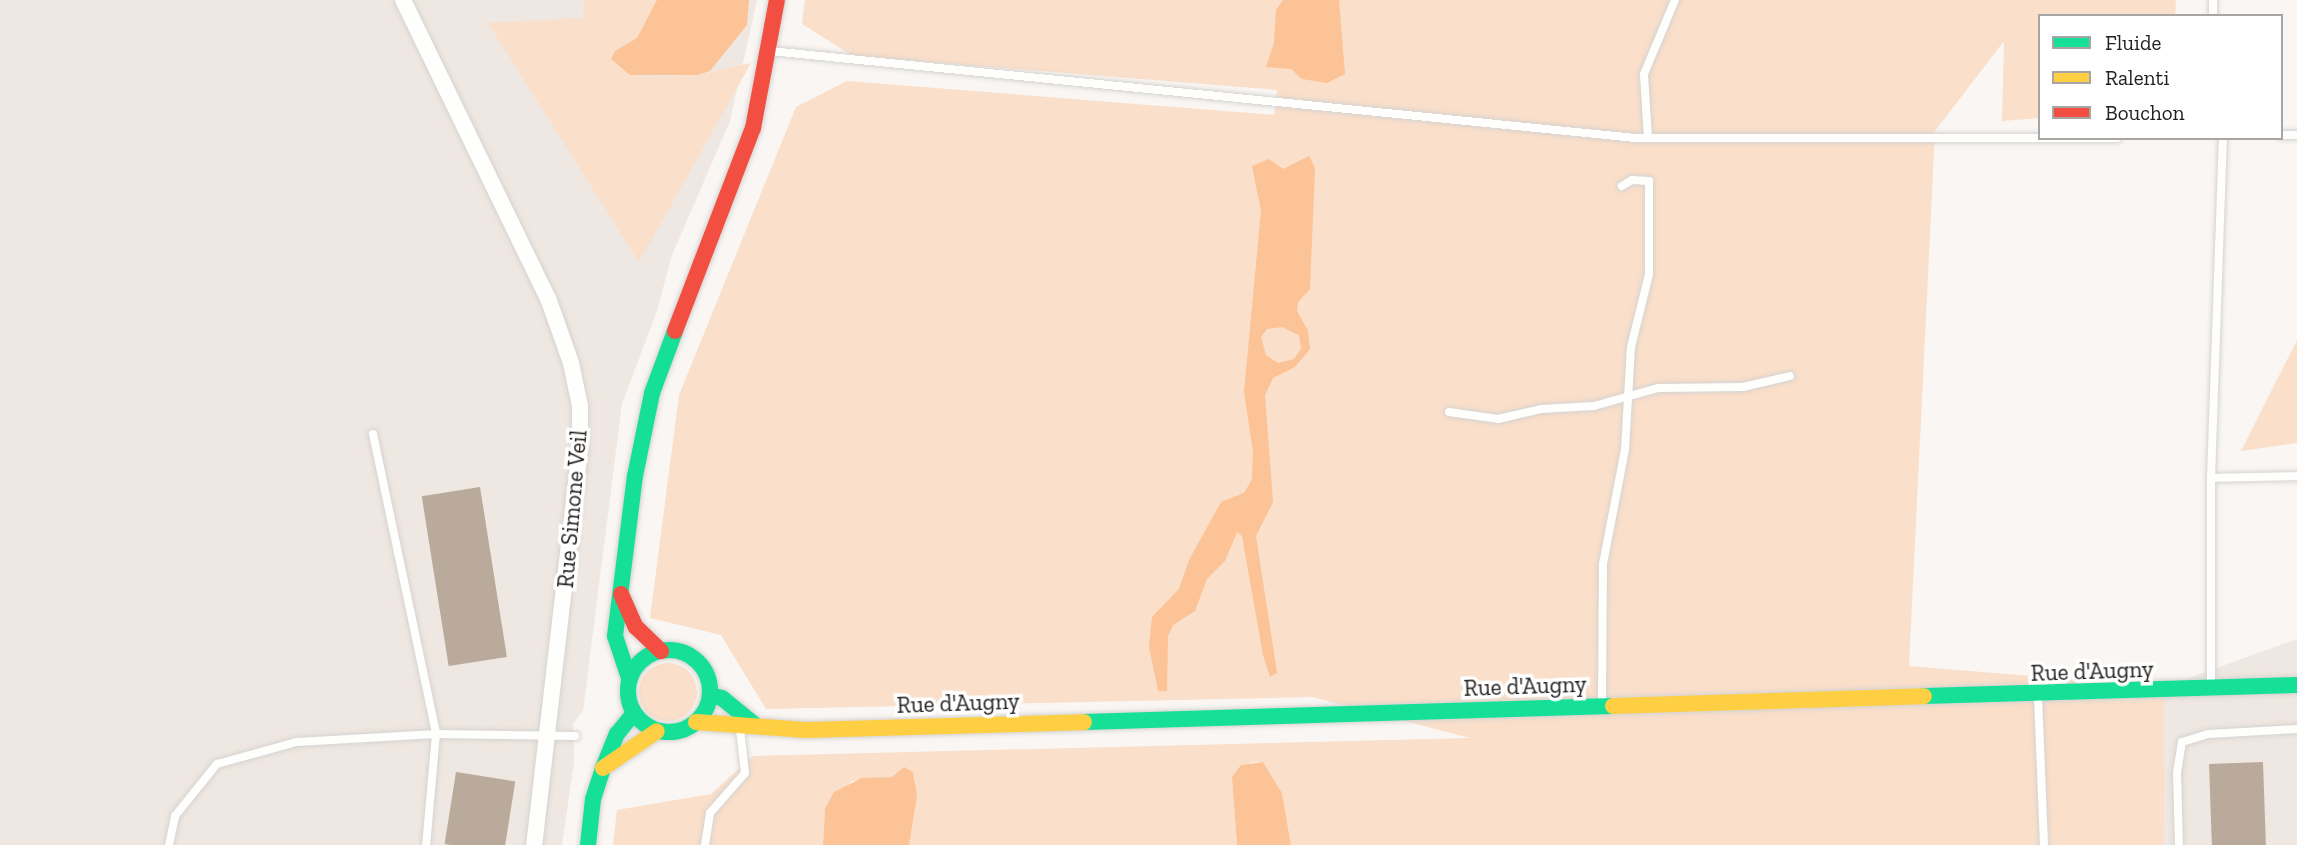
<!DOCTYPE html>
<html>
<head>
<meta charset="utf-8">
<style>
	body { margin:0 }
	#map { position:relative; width:2297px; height:845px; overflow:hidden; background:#f9f6f3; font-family:"Zilla Slab",serif }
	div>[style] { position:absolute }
	.built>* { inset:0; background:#efe7e1 }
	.green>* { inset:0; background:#fadfca }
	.round { border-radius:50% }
	.water>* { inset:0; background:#fbc396 }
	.building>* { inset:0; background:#baaa9c; transform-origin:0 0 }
	.roads { filter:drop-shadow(0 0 2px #d5d3d1) drop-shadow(0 0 2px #d5d3d1) }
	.lane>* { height:8px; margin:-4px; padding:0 4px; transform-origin:4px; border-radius:4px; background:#fefefd }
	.street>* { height:16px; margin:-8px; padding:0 8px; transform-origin:8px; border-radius:8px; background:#fefefd }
	.fast>* { height:16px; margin:-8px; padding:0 8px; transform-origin:8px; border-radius:8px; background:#16e098 }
	.fast>.ring { margin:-8px; padding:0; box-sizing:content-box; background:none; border:16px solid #16e098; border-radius:50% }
	.slow>* { height:16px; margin:-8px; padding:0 8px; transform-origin:8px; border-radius:8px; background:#ffcf43 }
	.jam>* { height:16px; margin:-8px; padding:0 8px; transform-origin:8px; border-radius:8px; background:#f24e42 }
	span { translate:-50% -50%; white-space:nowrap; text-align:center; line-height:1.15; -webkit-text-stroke:7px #fff; paint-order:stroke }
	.street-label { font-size:23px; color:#23211f }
	.legend { position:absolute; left:2038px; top:14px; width:245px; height:126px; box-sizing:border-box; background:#fff; border:2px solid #a7a6a5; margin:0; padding:9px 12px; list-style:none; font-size:21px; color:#23211f }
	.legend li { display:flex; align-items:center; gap:14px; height:35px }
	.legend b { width:35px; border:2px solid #a7a6a5 }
</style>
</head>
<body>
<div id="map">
	<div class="built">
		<div style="clip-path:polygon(0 0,757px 0,730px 121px,672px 255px,656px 314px,622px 403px,583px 711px,573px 724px,574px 762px,562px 845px,0 845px)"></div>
		<div style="clip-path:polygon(2297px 639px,2297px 845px,2164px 845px,2164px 687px)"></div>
	</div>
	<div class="green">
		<div style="clip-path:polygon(584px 0,657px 0,637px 38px,615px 51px,646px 77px,698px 75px,751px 63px,639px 262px,488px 23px,583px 18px)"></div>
		<div style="clip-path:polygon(805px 0,2176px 0,2175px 16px,2040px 16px,2040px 118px,2002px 121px,2004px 41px,1935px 131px,1909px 666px,2164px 687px,2164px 845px,1291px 845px,1282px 793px,1263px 762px,1252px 762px,1232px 777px,1237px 845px,909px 845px,915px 778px,908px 769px,892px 777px,852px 781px,825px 809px,823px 845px,613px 845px,617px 810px,711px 794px,753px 756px,1470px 738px,1312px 697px,766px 709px,721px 635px,650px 618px,679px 395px,796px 107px,847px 81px,1274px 115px,1277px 90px,853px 56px,802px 24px)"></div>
		<div style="clip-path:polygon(2297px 340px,2297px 443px,2241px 451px)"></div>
		<div class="round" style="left:639px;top:663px;width:58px;height:58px"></div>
	</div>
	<div class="water">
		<div style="clip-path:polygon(657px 0,749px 0,747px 25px,710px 71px,698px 75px,630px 75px,611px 59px,615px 51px,637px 38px)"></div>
		<div style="clip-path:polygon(1283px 0,1339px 0,1345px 74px,1327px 83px,1302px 79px,1291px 69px,1266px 67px,1274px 43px,1276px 10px)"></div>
		<div style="clip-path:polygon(evenodd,1309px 156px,1315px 168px,1310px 289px,1298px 302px,1297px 311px,1308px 331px,1310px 349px,1295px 367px,1273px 378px,1265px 395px,1273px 502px,1256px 536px,1277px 673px,1270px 677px,1263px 655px,1242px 536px,1237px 532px,1225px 561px,1207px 579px,1195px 611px,1173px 625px,1168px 636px,1167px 691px,1158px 691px,1149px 647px,1152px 617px,1179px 589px,1189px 560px,1221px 502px,1244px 493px,1252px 479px,1253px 452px,1244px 392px,1261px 211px,1252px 166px,1269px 159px,1283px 169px,1309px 156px,1282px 327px,1299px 335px,1301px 349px,1294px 359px,1278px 363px,1266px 355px,1261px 337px,1267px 329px,1282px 327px)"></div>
		<div style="clip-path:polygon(1263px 762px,1282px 793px,1291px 845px,1237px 845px,1232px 777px,1241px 765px)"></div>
		<div style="clip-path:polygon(904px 767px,913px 772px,917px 795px,909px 845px,823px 845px,825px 809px,834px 792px,862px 778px,892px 777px)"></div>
	</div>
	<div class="building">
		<div style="left:480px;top:487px;width:172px;height:59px;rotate:81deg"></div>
		<div style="left:2263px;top:762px;width:83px;height:54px;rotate:88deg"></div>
		<div style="left:456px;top:772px;width:60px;height:73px;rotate:9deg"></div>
	</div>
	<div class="roads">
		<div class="lane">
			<div style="left:2213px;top:16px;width:16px;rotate:-90deg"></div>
			<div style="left:770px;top:51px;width:869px;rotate:5.74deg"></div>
			<div style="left:1635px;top:138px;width:482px"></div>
			<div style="left:2281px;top:135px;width:16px"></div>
			<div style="left:1648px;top:138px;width:64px;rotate:-93.6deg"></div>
			<div style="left:1644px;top:74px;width:80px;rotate:-67.3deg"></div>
			<div style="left:1449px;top:412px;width:49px;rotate:8.1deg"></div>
			<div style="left:1498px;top:419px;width:44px;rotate:-13.1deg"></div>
			<div style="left:1541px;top:409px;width:53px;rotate:-3.2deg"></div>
			<div style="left:1594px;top:406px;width:66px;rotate:-15.7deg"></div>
			<div style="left:1658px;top:388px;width:85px;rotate:-0.7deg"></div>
			<div style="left:1743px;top:387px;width:48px;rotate:-13.2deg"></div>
			<div style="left:373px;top:434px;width:307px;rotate:78.1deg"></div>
			<div style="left:436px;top:734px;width:111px;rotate:95.1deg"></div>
			<div style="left:2211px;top:478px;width:86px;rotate:-1.3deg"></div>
			<div style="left:2211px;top:687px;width:209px;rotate:-90deg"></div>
			<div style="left:2211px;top:478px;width:340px;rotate:-88deg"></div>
			<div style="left:2038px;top:696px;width:149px;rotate:87.7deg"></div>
			<div style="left:1602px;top:703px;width:139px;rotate:-89.6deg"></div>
			<div style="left:1603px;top:564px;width:116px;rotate:-79.1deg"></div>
			<div style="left:1625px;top:450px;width:103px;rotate:-86.7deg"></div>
			<div style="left:1631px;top:347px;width:75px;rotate:-76.1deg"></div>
			<div style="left:1649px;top:274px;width:93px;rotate:-90deg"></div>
			<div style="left:1649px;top:181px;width:17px;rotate:-177deg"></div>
			<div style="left:1632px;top:180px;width:12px;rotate:149deg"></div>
			<div style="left:169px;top:845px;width:30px;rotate:-78deg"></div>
			<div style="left:175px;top:816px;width:67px;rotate:-51.1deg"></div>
			<div style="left:217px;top:764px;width:83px;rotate:-15.4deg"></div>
			<div style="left:297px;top:742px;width:139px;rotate:-3.3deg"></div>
			<div style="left:436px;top:734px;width:139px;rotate:0.8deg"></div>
			<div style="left:705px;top:845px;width:32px;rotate:-81deg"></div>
			<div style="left:710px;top:813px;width:53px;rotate:-48.8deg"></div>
			<div style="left:745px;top:773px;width:44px;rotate:-96.5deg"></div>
			<div style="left:2179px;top:845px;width:72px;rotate:-91.6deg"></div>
			<div style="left:2177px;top:773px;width:31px;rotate:-81deg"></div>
			<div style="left:2182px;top:742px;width:27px;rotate:-17deg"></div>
			<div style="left:2208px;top:734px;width:89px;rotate:-3.2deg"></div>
		</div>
		<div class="street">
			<div style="left:403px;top:0;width:331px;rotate:64.1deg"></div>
			<div style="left:548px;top:298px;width:69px;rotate:70.5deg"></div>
			<div style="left:571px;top:363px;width:44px;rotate:78.2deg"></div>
			<div style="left:580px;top:406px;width:43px;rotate:90deg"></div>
			<div style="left:580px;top:449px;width:399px;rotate:96.6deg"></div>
		</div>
		<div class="fast">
			<div class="ring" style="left:628px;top:650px;width:66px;height:66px"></div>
			<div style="left:629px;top:678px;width:44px;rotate:-108.4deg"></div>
			<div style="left:615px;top:636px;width:161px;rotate:-82.9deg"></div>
			<div style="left:635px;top:476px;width:85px;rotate:-78.4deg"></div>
			<div style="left:652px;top:393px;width:66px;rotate:-69.6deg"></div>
			<div style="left:710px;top:695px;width:12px;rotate:14deg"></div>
			<div style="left:722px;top:698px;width:43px;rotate:39.3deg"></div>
			<div style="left:1924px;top:696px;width:373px;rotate:-1.7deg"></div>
			<div style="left:1084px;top:722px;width:529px;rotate:-1.73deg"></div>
			<div style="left:588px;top:845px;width:46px;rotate:-83.8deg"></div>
			<div style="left:593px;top:799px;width:33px;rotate:-72deg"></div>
			<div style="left:603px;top:768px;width:37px;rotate:-68deg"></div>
			<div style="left:617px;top:734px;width:27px;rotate:-51deg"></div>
		</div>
		<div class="slow">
			<div style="left:1613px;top:706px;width:311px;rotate:-1.8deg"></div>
			<div style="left:696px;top:722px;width:110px;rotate:4.2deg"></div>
			<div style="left:806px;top:730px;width:278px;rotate:-1.6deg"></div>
			<div style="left:603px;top:768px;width:65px;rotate:-34.4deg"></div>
		</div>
		<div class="jam">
			<div style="left:675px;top:331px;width:217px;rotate:-69deg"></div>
			<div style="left:753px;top:128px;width:130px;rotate:-79.4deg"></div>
			<div style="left:621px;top:594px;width:36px;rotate:66deg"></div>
			<div style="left:636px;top:627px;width:35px;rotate:44deg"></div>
		</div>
	</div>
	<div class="street-label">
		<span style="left:572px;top:509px;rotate:-85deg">Rue Simone Veil</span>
		<span style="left:2092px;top:671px;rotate:-2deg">Rue d'Augny</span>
		<span style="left:1525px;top:686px;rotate:-2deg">Rue d'Augny</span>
		<span style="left:958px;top:703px;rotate:-2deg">Rue d'Augny</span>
	</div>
	<ul class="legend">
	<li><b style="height:9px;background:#16e098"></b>Fluide</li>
	<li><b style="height:9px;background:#ffcf43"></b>Ralenti</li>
	<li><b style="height:9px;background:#f24e42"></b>Bouchon</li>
	</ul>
</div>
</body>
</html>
